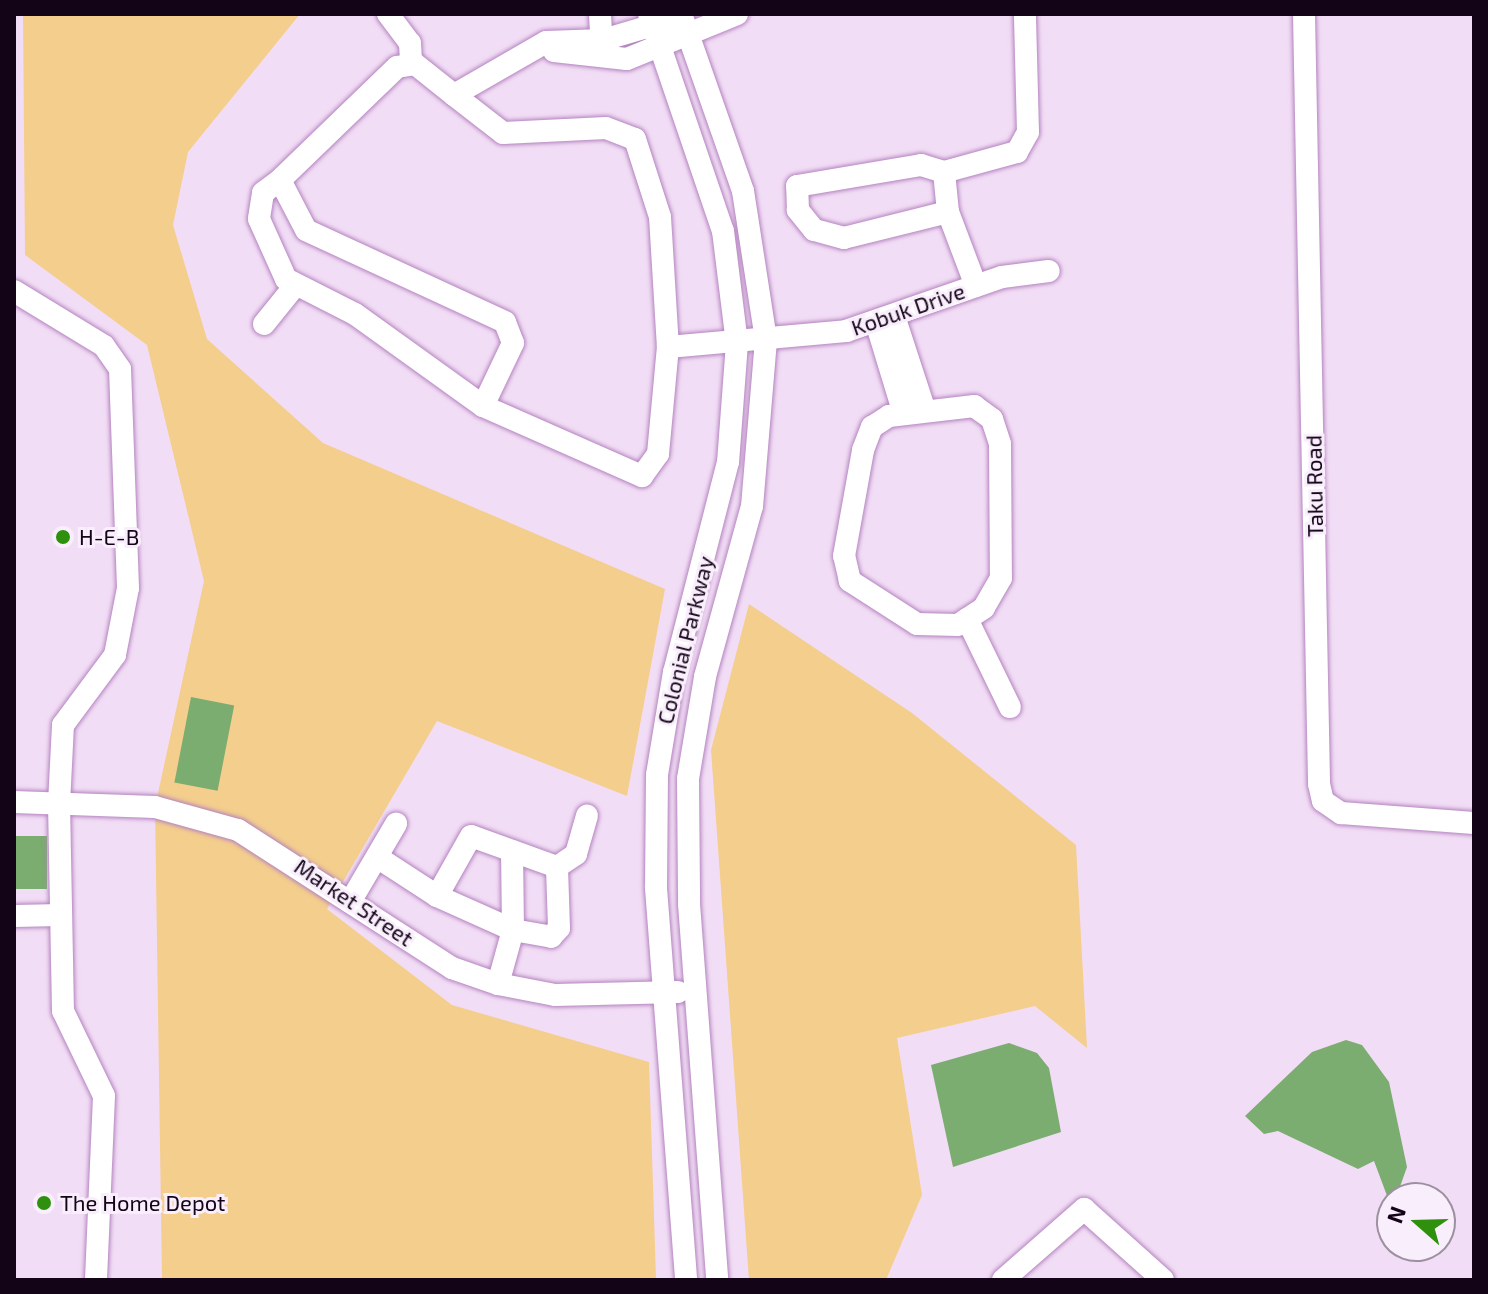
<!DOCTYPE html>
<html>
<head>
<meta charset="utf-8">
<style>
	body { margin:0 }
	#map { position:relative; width:1488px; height:1294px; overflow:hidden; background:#f2ddf6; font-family:"Exo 2",sans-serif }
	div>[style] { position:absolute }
	.green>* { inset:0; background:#f4ce8d }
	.water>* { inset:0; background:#7bac70; transform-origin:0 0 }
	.roads { filter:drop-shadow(0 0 2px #b483bf) drop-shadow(0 0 2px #b483bf) }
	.minor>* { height:22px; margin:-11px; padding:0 11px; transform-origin:11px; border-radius:11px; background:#fff }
	.dots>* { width:22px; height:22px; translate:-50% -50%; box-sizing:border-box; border:4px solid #f9eefb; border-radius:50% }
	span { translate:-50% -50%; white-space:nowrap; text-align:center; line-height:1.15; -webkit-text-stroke:6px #f9eefb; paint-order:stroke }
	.street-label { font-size:22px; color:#140418 }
	.poi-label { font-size:22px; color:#140418 }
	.left { translate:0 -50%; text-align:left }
	.frame { position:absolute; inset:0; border:16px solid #140418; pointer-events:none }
	.north { position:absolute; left:1376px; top:1182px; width:80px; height:80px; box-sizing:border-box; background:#f9eefb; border:2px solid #9d90a0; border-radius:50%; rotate:290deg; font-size:22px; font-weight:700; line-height:32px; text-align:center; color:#140418 }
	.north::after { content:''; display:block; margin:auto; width:28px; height:36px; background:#2e900d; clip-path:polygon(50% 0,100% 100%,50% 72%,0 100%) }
</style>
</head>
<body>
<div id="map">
	<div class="green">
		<div style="clip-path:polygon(23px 14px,300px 14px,188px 152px,173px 225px,207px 339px,323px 443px,665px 589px,627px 796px,437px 721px,327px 909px,452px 1005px,649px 1062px,656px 1278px,162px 1280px,155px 807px,204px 581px,147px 345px,25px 255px)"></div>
		<div style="clip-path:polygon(749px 604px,912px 713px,1076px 845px,1087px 1048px,1035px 1006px,897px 1038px,922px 1195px,886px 1280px,749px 1280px,711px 750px)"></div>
	</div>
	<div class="water">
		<div style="left:191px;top:697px;width:44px;height:87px;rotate:11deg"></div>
		<div style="left:14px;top:836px;width:33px;height:53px"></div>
		<div style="clip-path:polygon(1346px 1040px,1362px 1045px,1389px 1082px,1407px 1167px,1392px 1209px,1374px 1161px,1358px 1169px,1278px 1131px,1264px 1134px,1245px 1116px,1312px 1052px)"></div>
		<div style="clip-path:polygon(1009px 1043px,1037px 1053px,1049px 1068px,1061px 1132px,953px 1167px,931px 1065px)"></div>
	</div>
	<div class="roads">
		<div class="minor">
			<div style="left:388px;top:14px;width:36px;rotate:53deg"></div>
			<div style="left:410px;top:43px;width:21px;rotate:87deg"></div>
			<div style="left:600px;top:14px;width:39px;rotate:87deg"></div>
			<div style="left:649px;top:14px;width:229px;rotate:71.2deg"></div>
			<div style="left:723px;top:231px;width:113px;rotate:82.9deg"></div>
			<div style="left:737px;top:343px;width:119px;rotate:94.3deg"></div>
			<div style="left:728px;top:462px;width:217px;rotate:104.4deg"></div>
			<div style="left:674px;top:672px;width:104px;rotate:99.4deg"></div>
			<div style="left:657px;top:775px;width:113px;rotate:90.5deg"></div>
			<div style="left:656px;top:888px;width:393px;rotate:85.6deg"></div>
			<div style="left:681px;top:14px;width:188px;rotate:70.7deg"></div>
			<div style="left:743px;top:191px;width:151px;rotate:81.2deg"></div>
			<div style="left:766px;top:340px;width:167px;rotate:94.8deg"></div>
			<div style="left:752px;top:506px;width:177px;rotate:105.4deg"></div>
			<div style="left:705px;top:677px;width:103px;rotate:99.5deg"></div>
			<div style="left:688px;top:779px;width:125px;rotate:89.5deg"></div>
			<div style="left:689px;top:904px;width:377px;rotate:85.7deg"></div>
			<div style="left:1304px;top:14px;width:770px;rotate:88.88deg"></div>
			<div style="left:1319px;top:784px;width:17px;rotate:77deg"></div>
			<div style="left:1323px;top:801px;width:22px;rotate:34deg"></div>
			<div style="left:1341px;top:813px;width:133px;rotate:4.3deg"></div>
			<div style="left:554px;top:51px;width:73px;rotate:6.3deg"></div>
			<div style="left:627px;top:59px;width:119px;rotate:-22.2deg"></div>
			<div style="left:454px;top:95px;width:62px;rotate:37.8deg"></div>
			<div style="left:503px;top:133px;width:103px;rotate:-2.8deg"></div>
			<div style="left:606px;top:128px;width:31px;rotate:21deg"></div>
			<div style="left:635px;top:139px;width:82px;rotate:72.2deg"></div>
			<div style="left:660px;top:217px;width:130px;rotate:86.5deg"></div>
			<div style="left:921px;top:165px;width:24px;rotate:17deg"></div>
			<div style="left:944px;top:172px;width:40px;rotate:84.3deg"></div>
			<div style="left:948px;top:212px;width:107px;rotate:166deg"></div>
			<div style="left:844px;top:238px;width:31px;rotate:-165deg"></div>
			<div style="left:814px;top:230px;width:26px;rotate:-129deg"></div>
			<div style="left:798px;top:210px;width:24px;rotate:-92deg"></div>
			<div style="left:797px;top:186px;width:126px;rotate:-9.6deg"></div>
			<div style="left:944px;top:172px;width:76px;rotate:-15.3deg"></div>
			<div style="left:1017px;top:152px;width:23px;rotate:-61deg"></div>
			<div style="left:1028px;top:132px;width:118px;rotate:-91.5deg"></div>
			<div style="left:280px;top:180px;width:21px;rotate:143deg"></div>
			<div style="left:263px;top:193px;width:26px;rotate:99deg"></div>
			<div style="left:259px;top:219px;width:66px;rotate:65.8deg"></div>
			<div style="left:286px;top:279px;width:77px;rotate:26.9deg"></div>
			<div style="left:355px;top:314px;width:158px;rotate:35.7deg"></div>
			<div style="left:483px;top:406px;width:70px;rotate:-64.5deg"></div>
			<div style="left:513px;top:343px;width:22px;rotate:-111deg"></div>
			<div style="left:505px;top:322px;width:219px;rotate:-155.2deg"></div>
			<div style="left:306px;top:230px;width:56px;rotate:-117.5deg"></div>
			<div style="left:280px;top:180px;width:163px;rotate:-44deg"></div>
			<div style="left:397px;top:67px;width:18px;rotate:-9deg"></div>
			<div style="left:415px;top:64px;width:50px;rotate:38.5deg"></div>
			<div style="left:454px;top:95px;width:106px;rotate:-29.9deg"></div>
			<div style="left:546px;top:42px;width:57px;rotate:-2deg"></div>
			<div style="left:603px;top:40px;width:67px;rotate:-16.5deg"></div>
			<div style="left:948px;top:212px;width:79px;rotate:69.3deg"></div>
			<div style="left:14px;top:291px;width:105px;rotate:31.4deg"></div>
			<div style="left:104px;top:346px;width:28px;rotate:55deg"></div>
			<div style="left:120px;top:369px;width:219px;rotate:87.9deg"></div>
			<div style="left:128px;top:588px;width:68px;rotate:101deg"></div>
			<div style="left:115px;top:655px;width:87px;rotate:126.6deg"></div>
			<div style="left:63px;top:725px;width:78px;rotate:92.9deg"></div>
			<div style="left:59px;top:803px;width:208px;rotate:88.9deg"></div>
			<div style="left:63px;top:1011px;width:94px;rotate:64.2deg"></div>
			<div style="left:104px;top:1096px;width:184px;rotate:92.5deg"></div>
			<div style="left:894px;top:316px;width:100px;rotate:71.9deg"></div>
			<div style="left:876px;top:322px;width:96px;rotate:73.1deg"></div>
			<div style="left:264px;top:324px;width:48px;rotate:-51deg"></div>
			<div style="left:483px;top:406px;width:174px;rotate:23.8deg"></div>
			<div style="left:642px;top:476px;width:27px;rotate:-54deg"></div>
			<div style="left:658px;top:454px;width:107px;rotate:-84.7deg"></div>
			<div style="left:668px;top:347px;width:179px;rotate:-5.1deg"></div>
			<div style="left:846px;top:331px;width:165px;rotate:-19.1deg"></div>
			<div style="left:1002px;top:277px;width:47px;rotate:-7.3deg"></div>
			<div style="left:974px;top:406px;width:22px;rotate:36deg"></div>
			<div style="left:992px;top:419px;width:26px;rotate:72deg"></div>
			<div style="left:1000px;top:444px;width:134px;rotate:89.6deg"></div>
			<div style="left:1001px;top:578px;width:34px;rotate:120deg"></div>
			<div style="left:984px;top:608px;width:31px;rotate:147deg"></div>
			<div style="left:958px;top:625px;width:41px;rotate:-178.6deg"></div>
			<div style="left:917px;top:624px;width:80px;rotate:-147.3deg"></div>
			<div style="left:850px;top:581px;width:26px;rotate:-103deg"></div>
			<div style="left:844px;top:556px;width:108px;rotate:-79.8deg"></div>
			<div style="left:863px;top:450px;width:25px;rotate:-69deg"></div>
			<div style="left:872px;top:427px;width:20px;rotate:-33deg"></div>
			<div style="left:889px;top:416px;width:86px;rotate:-6.7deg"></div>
			<div style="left:967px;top:619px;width:98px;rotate:64deg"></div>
			<div style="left:14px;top:802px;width:141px;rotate:2deg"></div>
			<div style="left:155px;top:807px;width:86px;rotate:15.5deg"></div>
			<div style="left:238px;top:830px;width:255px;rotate:32.8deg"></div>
			<div style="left:452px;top:968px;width:49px;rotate:19.2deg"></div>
			<div style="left:498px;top:984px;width:58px;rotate:10.9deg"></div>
			<div style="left:555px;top:995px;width:123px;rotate:-1.4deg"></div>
			<div style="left:377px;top:857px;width:72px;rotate:33deg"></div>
			<div style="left:437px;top:896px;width:83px;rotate:24.1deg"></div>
			<div style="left:513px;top:930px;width:39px;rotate:10deg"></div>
			<div style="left:551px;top:937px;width:12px;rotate:-48deg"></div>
			<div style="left:559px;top:928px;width:61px;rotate:-91.9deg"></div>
			<div style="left:557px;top:867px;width:91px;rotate:-160.2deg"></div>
			<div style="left:471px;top:836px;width:69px;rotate:119.5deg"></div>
			<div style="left:557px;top:867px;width:23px;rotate:-34deg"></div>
			<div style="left:576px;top:854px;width:40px;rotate:-74deg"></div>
			<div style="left:350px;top:902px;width:91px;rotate:-59.5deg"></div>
			<div style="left:14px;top:916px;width:47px;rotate:-1.2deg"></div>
			<div style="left:498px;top:984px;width:56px;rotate:-74.5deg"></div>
			<div style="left:513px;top:930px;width:79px;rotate:-90.7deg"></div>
			<div style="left:1003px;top:1280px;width:108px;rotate:-41.2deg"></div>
			<div style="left:1084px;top:1209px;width:106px;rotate:41.9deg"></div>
		</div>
	</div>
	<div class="dots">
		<div style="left:63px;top:537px;background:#2e900d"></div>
		<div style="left:44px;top:1203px;background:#2e900d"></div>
	</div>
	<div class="street-label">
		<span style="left:908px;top:309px;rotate:-19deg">Kobuk Drive</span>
		<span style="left:1314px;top:486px;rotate:-91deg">Taku Road</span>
		<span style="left:685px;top:640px;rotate:-76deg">Colonial Parkway</span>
		<span style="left:354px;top:902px;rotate:34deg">Market Street</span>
	</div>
	<div class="poi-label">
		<span class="left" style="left:79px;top:537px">H-E-B</span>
		<span class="left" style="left:60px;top:1203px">The Home Depot</span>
	</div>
	<div class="frame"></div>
	<div class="north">N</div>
</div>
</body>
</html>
